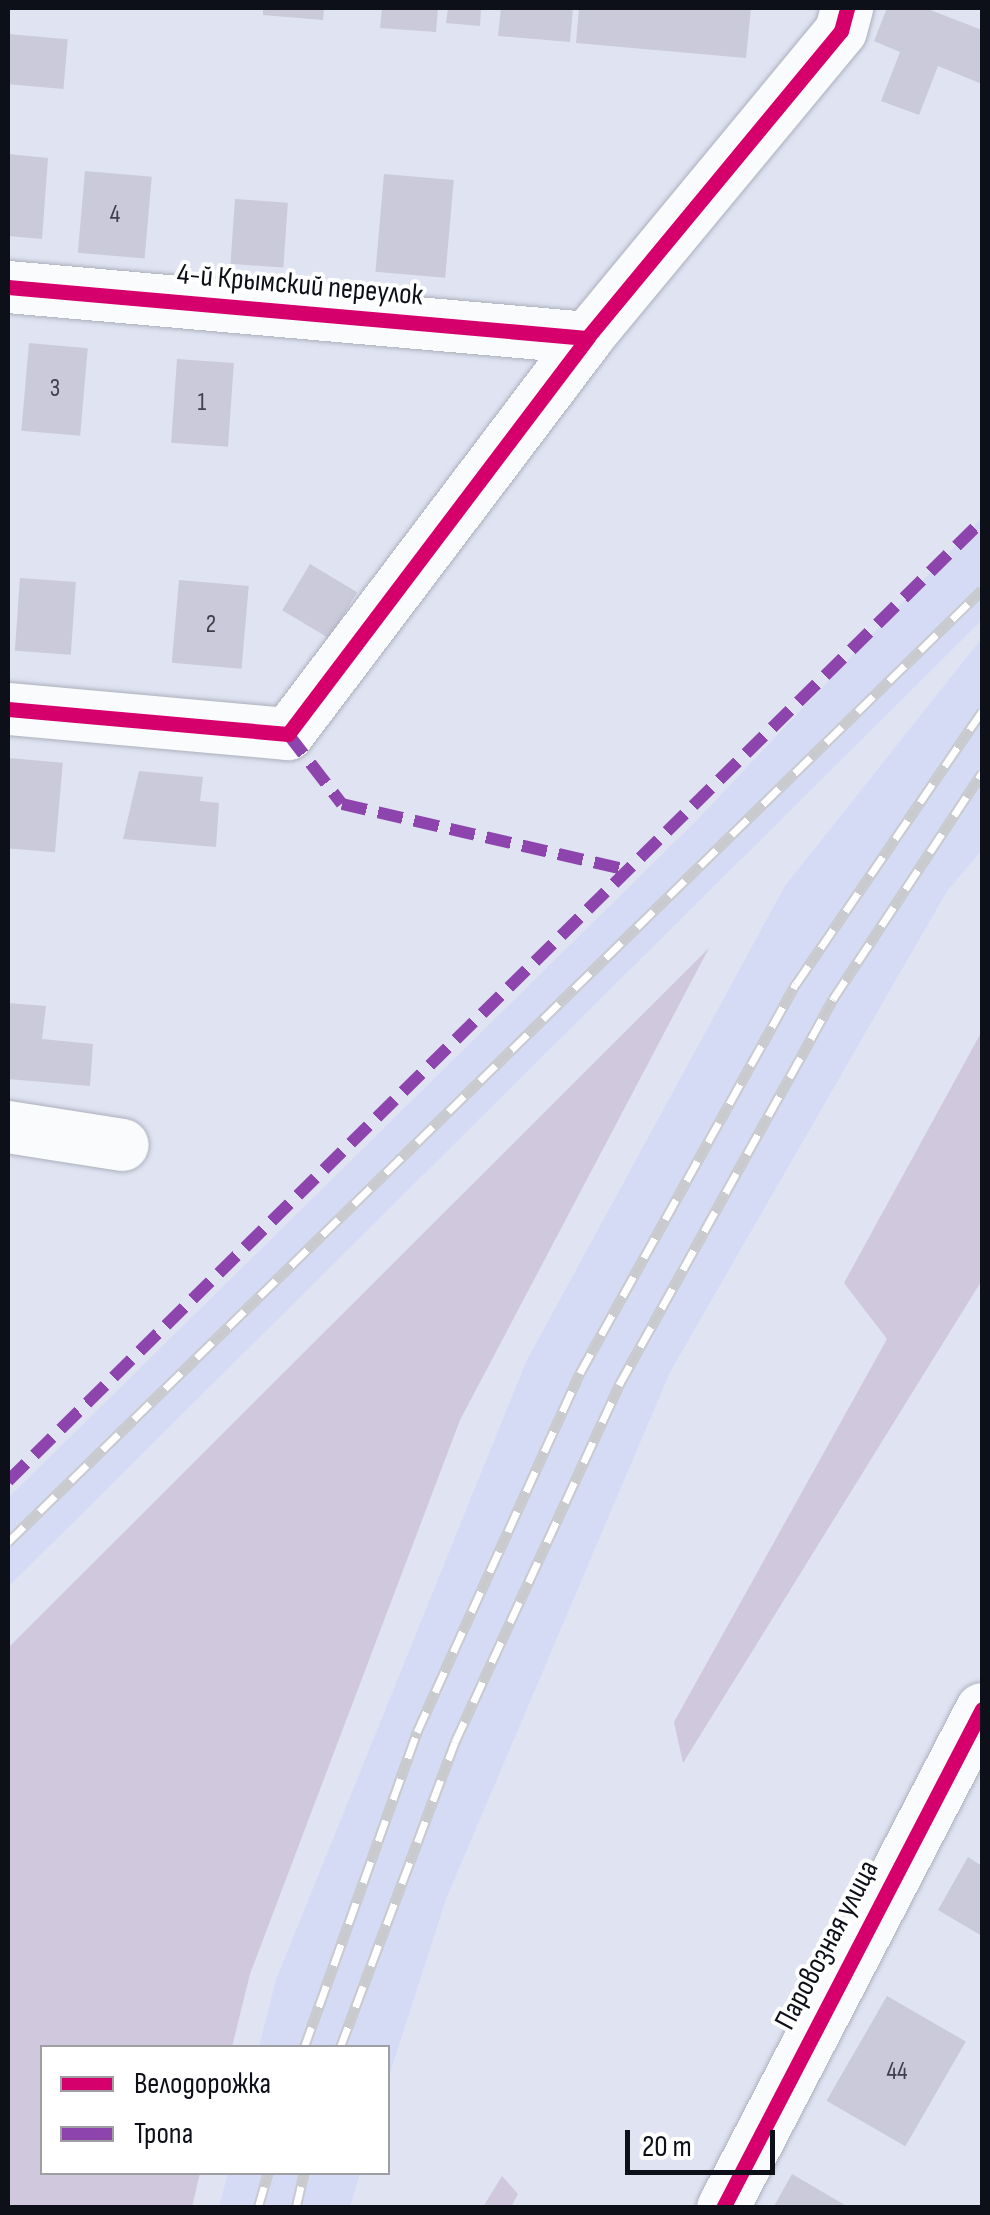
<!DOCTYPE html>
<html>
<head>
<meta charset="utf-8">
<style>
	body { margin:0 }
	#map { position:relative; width:990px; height:2215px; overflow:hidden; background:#dfe3f2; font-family:"Sofia Sans Condensed",sans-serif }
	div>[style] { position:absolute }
	.built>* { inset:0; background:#d5dbf5 }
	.green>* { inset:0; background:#d0c8dd }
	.building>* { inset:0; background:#cacada; transform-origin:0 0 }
	.roads { filter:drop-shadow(0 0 2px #acafbb) drop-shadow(0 0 2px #acafbb) }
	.minor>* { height:52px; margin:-26px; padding:0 26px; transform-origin:26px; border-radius:26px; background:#fafbfd }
	.rail>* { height:11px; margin-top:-5.5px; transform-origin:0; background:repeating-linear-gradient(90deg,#fff 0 22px,#c9cace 0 44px); box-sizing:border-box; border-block:2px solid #c9cace }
	.quiet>* { height:12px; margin-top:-6px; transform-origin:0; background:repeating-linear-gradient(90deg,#8e44ad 0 25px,transparent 0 37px) }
	.cycleway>* { height:15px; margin:-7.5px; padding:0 7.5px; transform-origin:7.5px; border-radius:7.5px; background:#d6006c }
	span { translate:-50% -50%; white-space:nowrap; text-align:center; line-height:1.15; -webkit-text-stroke:8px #fff; paint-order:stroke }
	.number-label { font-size:25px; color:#3f404b }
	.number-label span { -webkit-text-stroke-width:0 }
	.street-label { font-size:30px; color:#0e1019 }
	.frame { position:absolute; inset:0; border:10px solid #0e1019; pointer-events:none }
	.legend { position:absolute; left:40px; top:2045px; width:350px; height:130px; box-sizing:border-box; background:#fff; border:2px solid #9f9fa3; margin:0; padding:12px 18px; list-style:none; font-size:30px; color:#0e1019 }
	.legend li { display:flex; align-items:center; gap:20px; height:50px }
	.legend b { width:50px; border:2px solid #9f9fa3 }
	.scale { position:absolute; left:625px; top:2130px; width:150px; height:45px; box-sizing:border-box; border:5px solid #0e1019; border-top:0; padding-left:12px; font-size:30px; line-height:35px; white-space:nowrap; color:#0e1019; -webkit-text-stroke:8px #fff; paint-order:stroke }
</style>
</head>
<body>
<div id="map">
	<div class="built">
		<div style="clip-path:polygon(982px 518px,982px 620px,8px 1587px,8px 1498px,698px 819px)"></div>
		<div style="clip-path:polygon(982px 638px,982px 850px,947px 891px,670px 1372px,446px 1899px,388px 2079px,388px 2048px,259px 2047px,276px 1980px,526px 1362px,785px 886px)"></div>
		<div style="clip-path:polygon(228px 2173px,228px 2172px,360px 2173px,350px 2207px,219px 2207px)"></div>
	</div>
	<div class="green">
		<div style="clip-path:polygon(709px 948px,460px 1420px,250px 1974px,232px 2047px,42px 2048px,42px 2172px,200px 2173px,192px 2207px,8px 2207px,8px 1648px)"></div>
		<div style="clip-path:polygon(982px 1031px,982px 1280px,683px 1763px,674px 1722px,887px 1339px,844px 1283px)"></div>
		<div style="clip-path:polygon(502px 2176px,518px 2194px,511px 2207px,483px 2207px)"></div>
	</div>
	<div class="building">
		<div style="clip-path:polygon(263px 8px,324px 8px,323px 20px,263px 15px)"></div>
		<div style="clip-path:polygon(382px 8px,438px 8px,436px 32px,380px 28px)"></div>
		<div style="clip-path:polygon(448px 8px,481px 8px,480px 26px,446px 23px)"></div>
		<div style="clip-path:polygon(501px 8px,573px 8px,570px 42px,498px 36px)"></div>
		<div style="clip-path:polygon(579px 8px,751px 8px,746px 58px,576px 43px)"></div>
		<div style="clip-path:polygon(887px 8px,925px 8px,982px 30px,982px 84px,938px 66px,919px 115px,881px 101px,900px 52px,874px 41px)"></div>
		<div style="left:8px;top:34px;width:60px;height:50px;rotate:5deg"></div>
		<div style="clip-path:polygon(8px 154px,48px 158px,42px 239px,8px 236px)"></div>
		<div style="left:85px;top:171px;width:67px;height:82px;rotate:5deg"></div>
		<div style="left:384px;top:174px;width:70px;height:98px;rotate:5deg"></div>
		<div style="left:235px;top:199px;width:53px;height:65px;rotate:4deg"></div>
		<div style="left:29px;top:343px;width:59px;height:88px;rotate:5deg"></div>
		<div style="left:177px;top:359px;width:57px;height:84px;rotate:4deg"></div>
		<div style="left:310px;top:564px;width:55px;height:54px;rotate:31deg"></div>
		<div style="left:20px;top:578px;width:56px;height:73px;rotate:4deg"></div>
		<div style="left:179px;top:580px;width:70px;height:83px;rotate:5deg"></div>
		<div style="left:9px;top:758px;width:54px;height:90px;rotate:5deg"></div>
		<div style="clip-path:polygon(139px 771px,203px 777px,200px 801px,219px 803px,216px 847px,123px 839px)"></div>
		<div style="clip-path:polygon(8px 1003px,46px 1006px,42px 1039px,93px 1044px,90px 1086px,8px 1079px)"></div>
		<div style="clip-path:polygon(968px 1857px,982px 1866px,982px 1936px,938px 1910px)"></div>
		<div style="left:887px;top:1996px;width:91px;height:121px;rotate:30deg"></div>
		<div style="clip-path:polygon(792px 2174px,850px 2208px,773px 2208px)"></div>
	</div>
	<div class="roads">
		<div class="minor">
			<div style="left:8px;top:287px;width:581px;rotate:5.03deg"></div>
			<div style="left:8px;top:709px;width:281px;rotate:5.1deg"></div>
			<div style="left:288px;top:734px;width:496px;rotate:-52.9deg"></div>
			<div style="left:587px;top:338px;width:398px;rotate:-50.4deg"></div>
			<div style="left:841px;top:31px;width:24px;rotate:-75deg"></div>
			<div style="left:8px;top:1127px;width:116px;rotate:8.9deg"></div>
			<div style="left:723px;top:2208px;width:562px;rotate:-62.57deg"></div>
		</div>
	</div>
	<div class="rail">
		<div style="left:8px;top:1542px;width:1362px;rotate:-44.35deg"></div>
		<div style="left:304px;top:2048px;width:336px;rotate:-70.3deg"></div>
		<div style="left:417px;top:1732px;width:394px;rotate:-65.6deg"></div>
		<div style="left:580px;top:1373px;width:445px;rotate:-61deg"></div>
		<div style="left:796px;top:984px;width:330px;rotate:-55.7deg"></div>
		<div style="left:340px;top:2048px;width:327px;rotate:-69.4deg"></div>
		<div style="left:455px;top:1742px;width:393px;rotate:-65.3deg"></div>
		<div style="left:619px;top:1385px;width:441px;rotate:-61deg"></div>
		<div style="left:833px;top:999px;width:271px;rotate:-56.6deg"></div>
		<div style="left:258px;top:2208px;width:37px;rotate:-74deg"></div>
		<div style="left:296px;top:2208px;width:37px;rotate:-77deg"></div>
	</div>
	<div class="quiet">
		<div style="left:288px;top:734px;width:88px;rotate:52.4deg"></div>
		<div style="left:342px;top:804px;width:288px;rotate:13deg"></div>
		<div style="left:8px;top:1481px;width:1368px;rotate:-44.59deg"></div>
	</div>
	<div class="cycleway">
		<div style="left:8px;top:287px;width:581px;rotate:5.03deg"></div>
		<div style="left:8px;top:709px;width:281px;rotate:5.1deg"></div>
		<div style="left:288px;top:734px;width:496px;rotate:-52.9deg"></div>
		<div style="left:587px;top:338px;width:398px;rotate:-50.4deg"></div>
		<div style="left:841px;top:31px;width:24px;rotate:-75deg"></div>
		<div style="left:723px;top:2208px;width:562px;rotate:-62.57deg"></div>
	</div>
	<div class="number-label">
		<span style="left:115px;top:215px">4</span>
		<span style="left:55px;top:389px">3</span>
		<span style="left:202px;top:403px">1</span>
		<span style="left:211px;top:625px">2</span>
		<span style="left:897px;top:2072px">44</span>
	</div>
	<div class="street-label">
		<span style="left:300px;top:285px;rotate:5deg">4-й Крымский переулок</span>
		<span style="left:827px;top:1945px;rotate:-62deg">Паровозная улица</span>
	</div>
	<div class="frame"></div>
	<ul class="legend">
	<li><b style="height:12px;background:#d6006c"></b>Велодорожка</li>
	<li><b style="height:12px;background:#8e44ad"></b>Тропа</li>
	</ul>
	<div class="scale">20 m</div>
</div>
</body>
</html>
